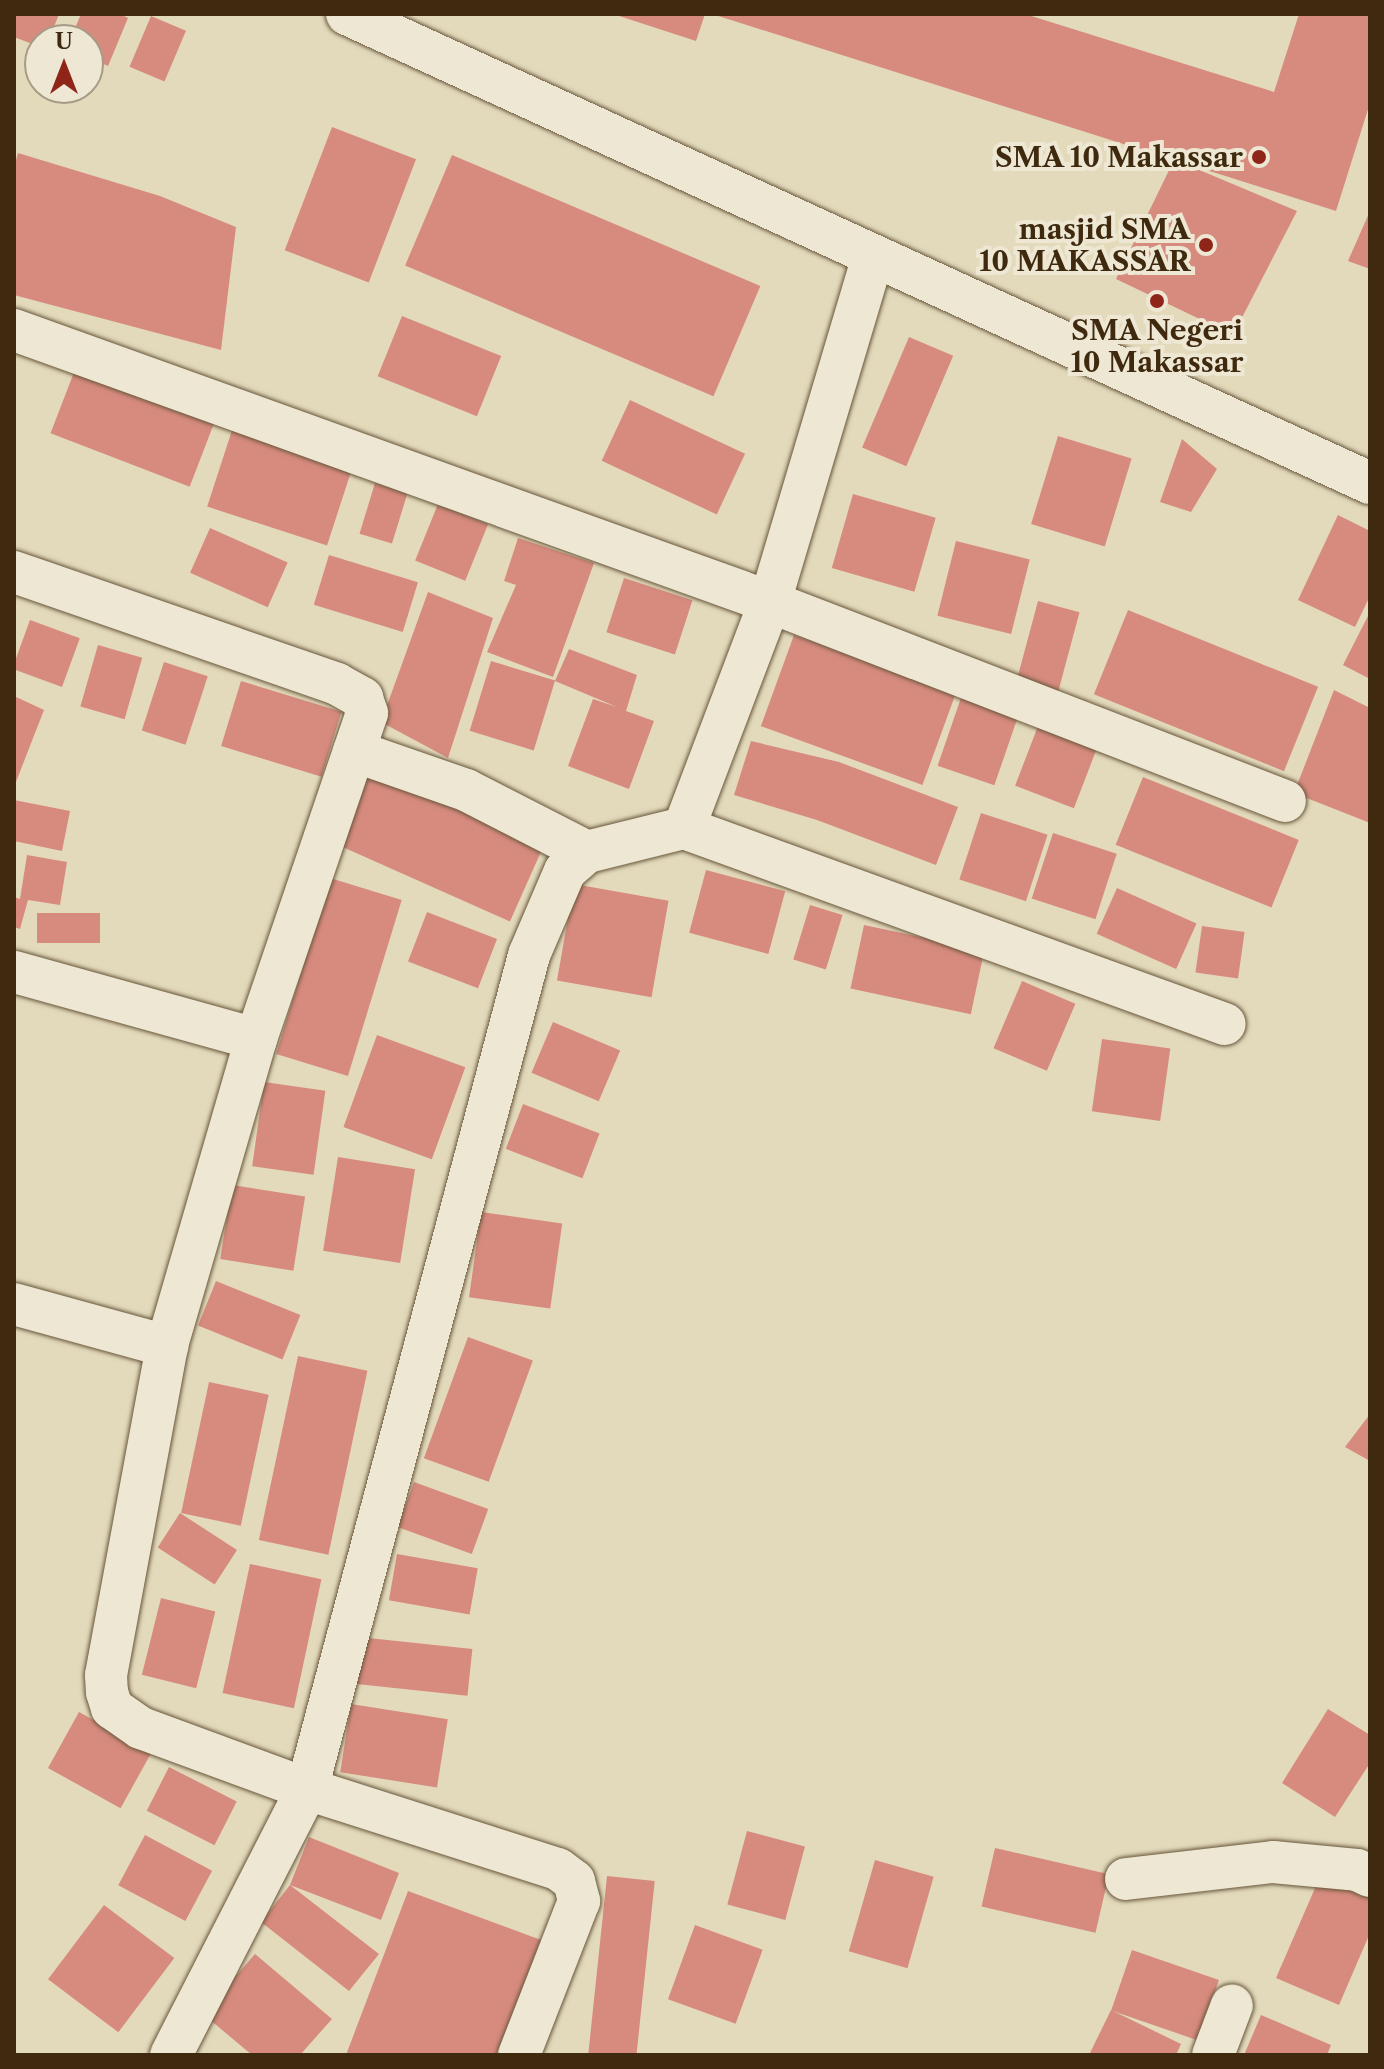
<!DOCTYPE html>
<html>
<head>
<meta charset="utf-8">
<style>
	body { margin:0 }
	#map { position:relative; width:1384px; height:2069px; overflow:hidden; background:#e3dabc; font-family:"Libre Caslon Text",serif }
	div>[style] { position:absolute }
	.building>* { inset:0; background:#d78b7f; transform-origin:0 0 }
	.roads { filter:drop-shadow(0 0 2px #68563a) drop-shadow(0 0 2px #68563a) }
	.street>* { height:42px; margin:-21px; padding:0 21px; transform-origin:21px; border-radius:21px; background:#ede7d3 }
	.dots>* { width:22px; height:22px; translate:-50% -50%; box-sizing:border-box; border:4px solid #ede7d3; border-radius:50% }
	span { translate:-50% -50%; white-space:nowrap; text-align:center; line-height:1.15; -webkit-text-stroke:8px #ede7d3; paint-order:stroke }
	.poi-label { font-size:28px; color:#3f2a0f; font-weight:700 }
	.right { translate:-100% -50%; text-align:right }
	.frame { position:absolute; inset:0; border:16px solid #3f2a0f; pointer-events:none }
	.north { position:absolute; left:24px; top:24px; width:80px; height:80px; box-sizing:border-box; background:#ede7d3; border:2px solid #a79b85; border-radius:50%; rotate:0deg; font-size:22px; font-weight:700; line-height:32px; text-align:center; color:#3f2a0f }
	.north::after { content:''; display:block; margin:auto; width:28px; height:36px; background:#8f2418; clip-path:polygon(50% 0,100% 100%,50% 72%,0 100%) }
</style>
</head>
<body>
<div id="map">
	<div class="building">
		<div style="clip-path:polygon(14px 14px,59px 14px,49px 40px,40px 40px,40px 47px,14px 37px)"></div>
		<div style="clip-path:polygon(81px 14px,120px 14px,128px 18px,108px 66px,88px 57px,88px 40px,70px 40px)"></div>
		<div style="clip-path:polygon(613px 14px,705px 14px,696px 41px)"></div>
		<div style="clip-path:polygon(712px 14px,1025px 14px,1274px 92px,1299px 14px,1370px 14px,1370px 103px,1336px 211px,1178px 161px,1297px 211px,1233px 335px,1116px 279px,1174px 160px)"></div>
		<div style="left:151px;top:16px;width:38px;height:55px;rotate:23deg"></div>
		<div style="left:332px;top:127px;width:90px;height:132px;rotate:21deg"></div>
		<div style="clip-path:polygon(18px 153px,160px 196px,236px 227px,221px 350px,14px 295px,14px 167px)"></div>
		<div style="left:452px;top:155px;width:335px;height:120px;rotate:23deg"></div>
		<div style="clip-path:polygon(1370px 211px,1370px 269px,1348px 261px)"></div>
		<div style="left:402px;top:316px;width:107px;height:65px;rotate:22deg"></div>
		<div style="left:909px;top:337px;width:48px;height:120px;rotate:23deg"></div>
		<div style="left:81px;top:354px;width:149px;height:85px;rotate:21deg"></div>
		<div style="left:630px;top:400px;width:127px;height:67px;rotate:25deg"></div>
		<div style="left:235px;top:421px;width:126px;height:90px;rotate:18deg"></div>
		<div style="left:1058px;top:436px;width:77px;height:92px;rotate:17deg"></div>
		<div style="clip-path:polygon(1182px 439px,1217px 469px,1191px 512px,1160px 502px)"></div>
		<div style="left:375px;top:483px;width:34px;height:53px;rotate:17deg"></div>
		<div style="left:853px;top:494px;width:86px;height:77px;rotate:16deg"></div>
		<div style="left:438px;top:504px;width:54px;height:61px;rotate:22deg"></div>
		<div style="clip-path:polygon(1338px 515px,1370px 531px,1370px 596px,1355px 627px,1298px 600px)"></div>
		<div style="left:210px;top:528px;width:85px;height:49px;rotate:24deg"></div>
		<div style="clip-path:polygon(518px 538px,594px 563px,553px 677px,487px 652px,516px 585px,504px 581px)"></div>
		<div style="left:956px;top:541px;width:76px;height:77px;rotate:14deg"></div>
		<div style="left:329px;top:555px;width:93px;height:52px;rotate:17deg"></div>
		<div style="left:624px;top:578px;width:72px;height:57px;rotate:18deg"></div>
		<div style="clip-path:polygon(428px 592px,493px 618px,448px 758px,381px 722px)"></div>
		<div style="left:1038px;top:601px;width:43px;height:91px;rotate:15deg"></div>
		<div style="left:1128px;top:610px;width:205px;height:91px;rotate:22deg"></div>
		<div style="clip-path:polygon(1370px 612px,1370px 679px,1343px 665px)"></div>
		<div style="left:30px;top:620px;width:53px;height:52px;rotate:20deg"></div>
		<div style="left:794px;top:635px;width:172px;height:97px;rotate:20deg"></div>
		<div style="left:98px;top:645px;width:46px;height:64px;rotate:16deg"></div>
		<div style="clip-path:polygon(569px 649px,637px 675px,626px 711px,654px 721px,629px 789px,568px 766px,593px 699px,617px 707px,555px 681px)"></div>
		<div style="left:491px;top:661px;width:67px;height:73px;rotate:17deg"></div>
		<div style="left:164px;top:662px;width:46px;height:72px;rotate:18deg"></div>
		<div style="left:241px;top:681px;width:105px;height:68px;rotate:17deg"></div>
		<div style="clip-path:polygon(1334px 690px,1370px 708px,1370px 823px,1294px 793px)"></div>
		<div style="left:963px;top:692px;width:60px;height:78px;rotate:19deg"></div>
		<div style="clip-path:polygon(14px 696px,44px 710px,14px 787px)"></div>
		<div style="left:1038px;top:726px;width:63px;height:64px;rotate:21deg"></div>
		<div style="clip-path:polygon(751px 741px,839px 762px,958px 807px,936px 865px,817px 820px,734px 795px)"></div>
		<div style="left:367px;top:768px;width:193px;height:82px;rotate:24deg"></div>
		<div style="left:1143px;top:777px;width:168px;height:73px;rotate:22deg"></div>
		<div style="clip-path:polygon(14px 800px,70px 811px,62px 851px,14px 841px)"></div>
		<div style="left:981px;top:813px;width:70px;height:70px;rotate:18deg"></div>
		<div style="left:1053px;top:833px;width:67px;height:69px;rotate:18deg"></div>
		<div style="clip-path:polygon(27px 855px,67px 862px,60px 905px,28px 900px,20px 929px,14px 927px,14px 897px,20px 899px)"></div>
		<div style="left:706px;top:870px;width:82px;height:65px;rotate:15deg"></div>
		<div style="left:330px;top:878px;width:75px;height:184px;rotate:17deg"></div>
		<div style="left:574px;top:884px;width:96px;height:98px;rotate:10deg"></div>
		<div style="left:1117px;top:888px;width:87px;height:50px;rotate:24deg"></div>
		<div style="left:810px;top:905px;width:34px;height:57px;rotate:17deg"></div>
		<div style="left:427px;top:912px;width:75px;height:53px;rotate:21deg"></div>
		<div style="left:37px;top:913px;width:63px;height:30px"></div>
		<div style="left:864px;top:925px;width:123px;height:65px;rotate:12deg"></div>
		<div style="left:1202px;top:926px;width:43px;height:47px;rotate:8deg"></div>
		<div style="left:1022px;top:981px;width:58px;height:73px;rotate:23deg"></div>
		<div style="left:553px;top:1022px;width:73px;height:55px;rotate:23deg"></div>
		<div style="left:377px;top:1035px;width:94px;height:98px;rotate:20deg"></div>
		<div style="left:1102px;top:1039px;width:69px;height:73px;rotate:8deg"></div>
		<div style="left:264px;top:1082px;width:62px;height:85px;rotate:8deg"></div>
		<div style="left:523px;top:1104px;width:82px;height:48px;rotate:21deg"></div>
		<div style="left:338px;top:1157px;width:78px;height:95px;rotate:9deg"></div>
		<div style="left:232px;top:1185px;width:74px;height:75px;rotate:9deg"></div>
		<div style="left:481px;top:1212px;width:82px;height:86px;rotate:8deg"></div>
		<div style="left:216px;top:1281px;width:91px;height:48px;rotate:22deg"></div>
		<div style="left:468px;top:1337px;width:69px;height:129px;rotate:20deg"></div>
		<div style="left:298px;top:1356px;width:71px;height:188px;rotate:12deg"></div>
		<div style="left:209px;top:1382px;width:61px;height:134px;rotate:12deg"></div>
		<div style="clip-path:polygon(1370px 1414px,1370px 1461px,1345px 1447px)"></div>
		<div style="left:414px;top:1482px;width:79px;height:48px;rotate:20deg"></div>
		<div style="left:180px;top:1513px;width:68px;height:41px;rotate:33deg"></div>
		<div style="left:397px;top:1554px;width:82px;height:47px;rotate:10deg"></div>
		<div style="left:250px;top:1564px;width:73px;height:132px;rotate:12deg"></div>
		<div style="left:161px;top:1598px;width:56px;height:79px;rotate:14deg"></div>
		<div style="left:359px;top:1637px;width:114px;height:47px;rotate:6deg"></div>
		<div style="left:351px;top:1704px;width:98px;height:69px;rotate:9deg"></div>
		<div style="clip-path:polygon(1328px 1709px,1370px 1735px,1370px 1763px,1335px 1817px,1282px 1783px)"></div>
		<div style="left:79px;top:1712px;width:83px;height:64px;rotate:29deg"></div>
		<div style="left:169px;top:1767px;width:76px;height:49px;rotate:27deg"></div>
		<div style="left:747px;top:1831px;width:60px;height:76px;rotate:15deg"></div>
		<div style="left:145px;top:1835px;width:76px;height:57px;rotate:28deg"></div>
		<div style="clip-path:polygon(309px 1837px,399px 1873px,381px 1920px,290px 1885px,379px 1954px,349px 1991px,261px 1922px,290px 1885px)"></div>
		<div style="left:995px;top:1848px;width:117px;height:60px;rotate:13deg"></div>
		<div style="left:875px;top:1860px;width:61px;height:95px;rotate:16deg"></div>
		<div style="clip-path:polygon(1322px 1872px,1370px 1893px,1370px 1933px,1339px 2005px,1276px 1978px)"></div>
		<div style="left:607px;top:1876px;width:48px;height:180px;rotate:6deg"></div>
		<div style="clip-path:polygon(408px 1891px,541px 1940px,498px 2055px,346px 2055px)"></div>
		<div style="left:104px;top:1905px;width:88px;height:93px;rotate:37deg"></div>
		<div style="left:695px;top:1925px;width:72px;height:79px;rotate:20deg"></div>
		<div style="left:1132px;top:1950px;width:92px;height:64px;rotate:19deg"></div>
		<div style="clip-path:polygon(255px 1954px,332px 2019px,300px 2055px,252px 2055px,203px 2014px)"></div>
		<div style="clip-path:polygon(1111px 2010px,1181px 2044px,1176px 2055px,1089px 2055px)"></div>
		<div style="clip-path:polygon(1261px 2015px,1331px 2045px,1327px 2055px,1244px 2055px)"></div>
	</div>
	<div class="roads">
		<div class="street">
			<div style="left:347px;top:14px;width:1125px;rotate:24.63deg"></div>
			<div style="left:14px;top:330px;width:803px;rotate:19.79deg"></div>
			<div style="left:770px;top:602px;width:552px;rotate:21.13deg"></div>
			<div style="left:14px;top:572px;width:342px;rotate:19.1deg"></div>
			<div style="left:337px;top:684px;width:29px;rotate:29deg"></div>
			<div style="left:362px;top:698px;width:16px;rotate:72deg"></div>
			<div style="left:367px;top:713px;width:344px;rotate:108.8deg"></div>
			<div style="left:256px;top:1039px;width:251px;rotate:-164.5deg"></div>
			<div style="left:354px;top:751px;width:119px;rotate:19.2deg"></div>
			<div style="left:466px;top:790px;width:136px;rotate:27.1deg"></div>
			<div style="left:684px;top:828px;width:242px;rotate:-69.2deg"></div>
			<div style="left:770px;top:602px;width:360px;rotate:-73.4deg"></div>
			<div style="left:256px;top:1039px;width:320px;rotate:106.2deg"></div>
			<div style="left:167px;top:1346px;width:335px;rotate:100.5deg"></div>
			<div style="left:106px;top:1675px;width:17px;rotate:87deg"></div>
			<div style="left:107px;top:1692px;width:17px;rotate:73deg"></div>
			<div style="left:112px;top:1708px;width:35px;rotate:35deg"></div>
			<div style="left:141px;top:1728px;width:177px;rotate:20.2deg"></div>
			<div style="left:307px;top:1789px;width:263px;rotate:17.7deg"></div>
			<div style="left:558px;top:1869px;width:20px;rotate:37deg"></div>
			<div style="left:574px;top:1881px;width:21px;rotate:76deg"></div>
			<div style="left:579px;top:1901px;width:165px;rotate:111.3deg"></div>
			<div style="left:14px;top:1304px;width:159px;rotate:15.4deg"></div>
			<div style="left:1126px;top:1879px;width:148px;rotate:-6.6deg"></div>
			<div style="left:1273px;top:1862px;width:84px;rotate:5.4deg"></div>
			<div style="left:1357px;top:1870px;width:14px;rotate:25deg"></div>
			<div style="left:171px;top:2055px;width:299px;rotate:-62.9deg"></div>
			<div style="left:307px;top:1789px;width:863px;rotate:-75.09deg"></div>
			<div style="left:529px;top:955px;width:91px;rotate:-66.8deg"></div>
			<div style="left:565px;top:871px;width:29px;rotate:-41deg"></div>
			<div style="left:587px;top:852px;width:100px;rotate:-13.9deg"></div>
			<div style="left:684px;top:828px;width:575px;rotate:19.92deg"></div>
			<div style="left:1213px;top:2055px;width:53px;rotate:-69.2deg"></div>
		</div>
	</div>
	<div class="dots">
		<div style="left:1259px;top:157px;background:#8f2418"></div>
		<div style="left:1206px;top:245px;background:#8f2418"></div>
		<div style="left:1157px;top:301px;background:#8f2418"></div>
	</div>
	<div class="poi-label">
		<span class="right" style="left:1243px;top:157px">SMA 10 Makassar</span>
		<span class="right" style="left:1190px;top:245px">masjid SMA<br>10 MAKASSAR</span>
		<span style="left:1157px;top:346px">SMA Negeri<br>10 Makassar</span>
	</div>
	<div class="frame"></div>
	<div class="north">U</div>
</div>
</body>
</html>
